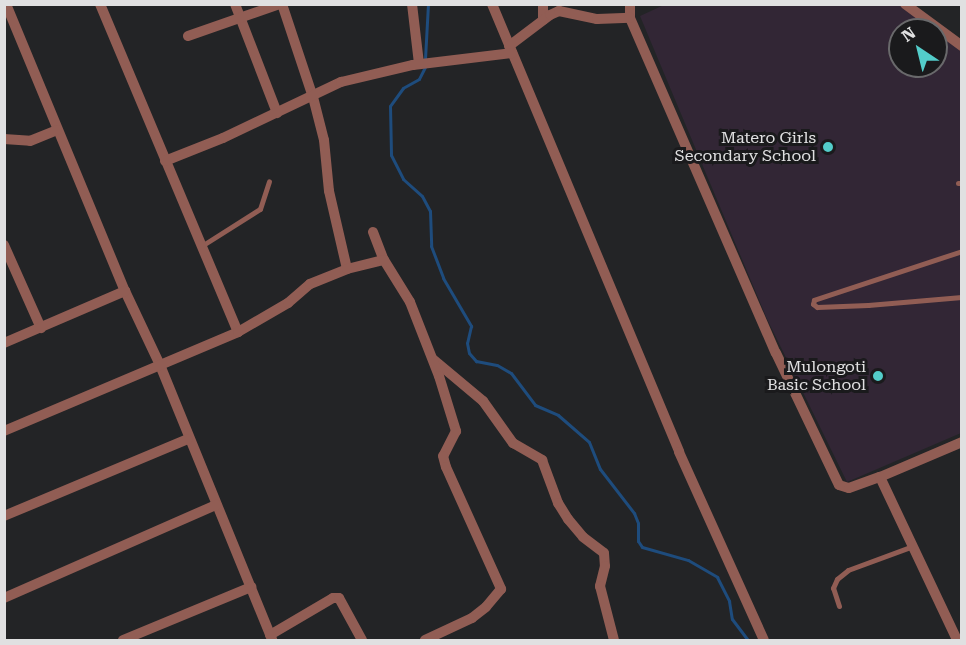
<!DOCTYPE html>
<html>
<head>
<meta charset="utf-8">
<style>
	body { margin:0 }
	#map { position:relative; width:966px; height:645px; overflow:hidden; background:#232426; font-family:"Roboto Serif",serif }
	div>[style] { position:absolute }
	.education>* { inset:0; background:#322635 }
	.stream>* { height:3px; margin:-1.5px; padding:0 1.5px; transform-origin:1.5px; border-radius:1.5px; background:#1e4c7d }
	.service>* { height:5px; margin:-2.5px; padding:0 2.5px; transform-origin:2.5px; border-radius:2.5px; background:#915d54 }
	.minor>* { height:10px; margin:-5px; padding:0 5px; transform-origin:5px; border-radius:5px; background:#915d54 }
	.dots>* { width:16px; height:16px; translate:-50% -50%; box-sizing:border-box; border:3px solid #1a1a1c; border-radius:50% }
	span { translate:-50% -50%; white-space:nowrap; text-align:center; line-height:1.15; -webkit-text-stroke:6px #1a1a1c; paint-order:stroke }
	.poi-label { font-size:16px; color:#e0e0e1 }
	.right { translate:-100% -50%; text-align:right }
	.frame { position:absolute; inset:0; border:6px solid #e0e0e1; pointer-events:none }
	.north { position:absolute; left:888px; top:18px; width:60px; height:60px; box-sizing:border-box; background:#1a1a1c; border:2px solid #69696b; border-radius:50%; rotate:325deg; font-size:16px; font-weight:700; line-height:24px; text-align:center; color:#e0e0e1 }
	.north::after { content:''; display:block; margin:auto; width:21px; height:27px; background:#53cdca; clip-path:polygon(50% 0,100% 100%,50% 72%,0 100%) }
</style>
</head>
<body>
<div id="map">
	<div class="education">
		<div style="clip-path:polygon(666px 4px,900px 5px,934px 30px,900px 30px,900px 66px,936px 66px,936px 31px,961px 50px,961px 433px,847px 482px,767px 319px,640px 16px)"></div>
	</div>
	<div class="stream">
		<div style="left:425px;top:59px;width:55px;rotate:-86.9deg"></div>
		<div style="left:425px;top:67px;width:13px;rotate:117deg"></div>
		<div style="left:419px;top:79px;width:18px;rotate:151deg"></div>
		<div style="left:403px;top:88px;width:22px;rotate:126deg"></div>
		<div style="left:390px;top:106px;width:49px;rotate:88.8deg"></div>
		<div style="left:391px;top:155px;width:27px;rotate:63deg"></div>
		<div style="left:403px;top:179px;width:25px;rotate:42deg"></div>
		<div style="left:422px;top:196px;width:17px;rotate:62deg"></div>
		<div style="left:430px;top:211px;width:35px;rotate:88deg"></div>
		<div style="left:431px;top:246px;width:34px;rotate:69deg"></div>
		<div style="left:443px;top:278px;width:56px;rotate:59.7deg"></div>
		<div style="left:471px;top:326px;width:17px;rotate:103deg"></div>
		<div style="left:467px;top:343px;width:10px;rotate:79deg"></div>
		<div style="left:469px;top:353px;width:11px;rotate:49deg"></div>
		<div style="left:476px;top:361px;width:21px;rotate:11deg"></div>
		<div style="left:497px;top:365px;width:16px;rotate:30deg"></div>
		<div style="left:511px;top:373px;width:40px;rotate:53deg"></div>
		<div style="left:535px;top:405px;width:25px;rotate:23deg"></div>
		<div style="left:558px;top:415px;width:41px;rotate:41.1deg"></div>
		<div style="left:589px;top:442px;width:29px;rotate:68deg"></div>
		<div style="left:600px;top:469px;width:56px;rotate:52.3deg"></div>
		<div style="left:634px;top:513px;width:11px;rotate:68deg"></div>
		<div style="left:638px;top:523px;width:18px;rotate:90deg"></div>
		<div style="left:638px;top:541px;width:7px;rotate:56deg"></div>
		<div style="left:642px;top:547px;width:48px;rotate:15.8deg"></div>
		<div style="left:688px;top:560px;width:34px;rotate:30deg"></div>
		<div style="left:717px;top:577px;width:27px;rotate:63deg"></div>
		<div style="left:729px;top:601px;width:18px;rotate:81deg"></div>
		<div style="left:732px;top:619px;width:26px;rotate:53deg"></div>
	</div>
	<div class="service">
		<div style="left:958px;top:183px;width:4px"></div>
		<div style="left:203px;top:245px;width:67px;rotate:-32.3deg"></div>
		<div style="left:260px;top:209px;width:29px;rotate:-72deg"></div>
		<div style="left:962px;top:251px;width:156px;rotate:161.7deg"></div>
		<div style="left:814px;top:300px;width:4px;rotate:104deg"></div>
		<div style="left:813px;top:304px;width:5px;rotate:37deg"></div>
		<div style="left:817px;top:307px;width:51px;rotate:-2.2deg"></div>
		<div style="left:868px;top:305px;width:94px;rotate:-4.9deg"></div>
		<div style="left:839px;top:606px;width:19px;rotate:-108deg"></div>
		<div style="left:833px;top:588px;width:10px;rotate:-66deg"></div>
		<div style="left:837px;top:579px;width:14px;rotate:-39deg"></div>
		<div style="left:848px;top:570px;width:69px;rotate:-20.3deg"></div>
	</div>
	<div class="minor">
		<div style="left:6px;top:4px;width:311px;rotate:67.5deg"></div>
		<div style="left:125px;top:291px;width:82px;rotate:64.7deg"></div>
		<div style="left:160px;top:365px;width:297px;rotate:67.8deg"></div>
		<div style="left:100px;top:4px;width:356px;rotate:67.2deg"></div>
		<div style="left:235px;top:4px;width:117px;rotate:68.9deg"></div>
		<div style="left:282px;top:4px;width:98px;rotate:71.6deg"></div>
		<div style="left:313px;top:97px;width:44px;rotate:75.7deg"></div>
		<div style="left:324px;top:140px;width:51px;rotate:84.4deg"></div>
		<div style="left:329px;top:191px;width:80px;rotate:77deg"></div>
		<div style="left:412px;top:4px;width:60px;rotate:83.3deg"></div>
		<div style="left:492px;top:4px;width:485px;rotate:67.3deg"></div>
		<div style="left:679px;top:452px;width:206px;rotate:65.7deg"></div>
		<div style="left:543px;top:4px;width:16px;rotate:90deg"></div>
		<div style="left:630px;top:4px;width:14px;rotate:90deg"></div>
		<div style="left:630px;top:18px;width:365px;rotate:66.5deg"></div>
		<div style="left:776px;top:353px;width:146px;rotate:64.5deg"></div>
		<div style="left:839px;top:485px;width:10px;rotate:17deg"></div>
		<div style="left:849px;top:488px;width:33px;rotate:-20deg"></div>
		<div style="left:880px;top:477px;width:89px;rotate:-23.1deg"></div>
		<div style="left:905px;top:4px;width:71px;rotate:36.4deg"></div>
		<div style="left:188px;top:36px;width:97px;rotate:-19.2deg"></div>
		<div style="left:509px;top:46px;width:51px;rotate:-37.1deg"></div>
		<div style="left:550px;top:15px;width:10px;rotate:-24deg"></div>
		<div style="left:559px;top:11px;width:39px;rotate:12deg"></div>
		<div style="left:597px;top:19px;width:33px;rotate:-2deg"></div>
		<div style="left:4px;top:139px;width:26px;rotate:4deg"></div>
		<div style="left:30px;top:141px;width:29px;rotate:-22deg"></div>
		<div style="left:165px;top:161px;width:62px;rotate:-21.6deg"></div>
		<div style="left:223px;top:138px;width:131px;rotate:-25.4deg"></div>
		<div style="left:341px;top:82px;width:74px;rotate:-13.3deg"></div>
		<div style="left:413px;top:65px;width:100px;rotate:-6.9deg"></div>
		<div style="left:373px;top:232px;width:30px;rotate:69deg"></div>
		<div style="left:4px;top:245px;width:91px;rotate:66deg"></div>
		<div style="left:4px;top:343px;width:132px;rotate:-23.3deg"></div>
		<div style="left:434px;top:360px;width:64px;rotate:39.9deg"></div>
		<div style="left:483px;top:401px;width:52px;rotate:54.5deg"></div>
		<div style="left:513px;top:443px;width:34px;rotate:30deg"></div>
		<div style="left:542px;top:460px;width:46px;rotate:69.6deg"></div>
		<div style="left:558px;top:503px;width:19px;rotate:58deg"></div>
		<div style="left:568px;top:519px;width:23px;rotate:50deg"></div>
		<div style="left:583px;top:537px;width:26px;rotate:37deg"></div>
		<div style="left:604px;top:553px;width:13px;rotate:86deg"></div>
		<div style="left:605px;top:566px;width:21px;rotate:104deg"></div>
		<div style="left:600px;top:586px;width:56px;rotate:75.5deg"></div>
		<div style="left:4px;top:431px;width:254px;rotate:-22.9deg"></div>
		<div style="left:238px;top:332px;width:58px;rotate:-30.1deg"></div>
		<div style="left:288px;top:303px;width:29px;rotate:-41deg"></div>
		<div style="left:310px;top:284px;width:40px;rotate:-22deg"></div>
		<div style="left:347px;top:269px;width:38px;rotate:-14deg"></div>
		<div style="left:384px;top:260px;width:49px;rotate:58.2deg"></div>
		<div style="left:410px;top:302px;width:79px;rotate:68.6deg"></div>
		<div style="left:439px;top:376px;width:58px;rotate:72.8deg"></div>
		<div style="left:456px;top:431px;width:28px;rotate:117deg"></div>
		<div style="left:443px;top:456px;width:11px;rotate:75deg"></div>
		<div style="left:446px;top:467px;width:134px;rotate:65.7deg"></div>
		<div style="left:501px;top:589px;width:23px;rotate:130deg"></div>
		<div style="left:486px;top:607px;width:18px;rotate:142deg"></div>
		<div style="left:472px;top:618px;width:52px;rotate:154.9deg"></div>
		<div style="left:880px;top:477px;width:180px;rotate:64.7deg"></div>
		<div style="left:4px;top:516px;width:199px;rotate:-22.7deg"></div>
		<div style="left:4px;top:598px;width:232px;rotate:-23.7deg"></div>
		<div style="left:270px;top:635px;width:73px;rotate:-30.4deg"></div>
		<div style="left:333px;top:598px;width:6px"></div>
		<div style="left:339px;top:598px;width:48px;rotate:61.3deg"></div>
		<div style="left:123px;top:640px;width:139px;rotate:-22.5deg"></div>
	</div>
	<div class="dots">
		<div style="left:828px;top:147px;background:#53cdca"></div>
		<div style="left:878px;top:376px;background:#53cdca"></div>
	</div>
	<div class="poi-label">
		<span class="right" style="left:816px;top:147px">Matero Girls<br>Secondary School</span>
		<span class="right" style="left:866px;top:376px">Mulongoti<br>Basic School</span>
	</div>
	<div class="frame"></div>
	<div class="north">N</div>
</div>
</body>
</html>
